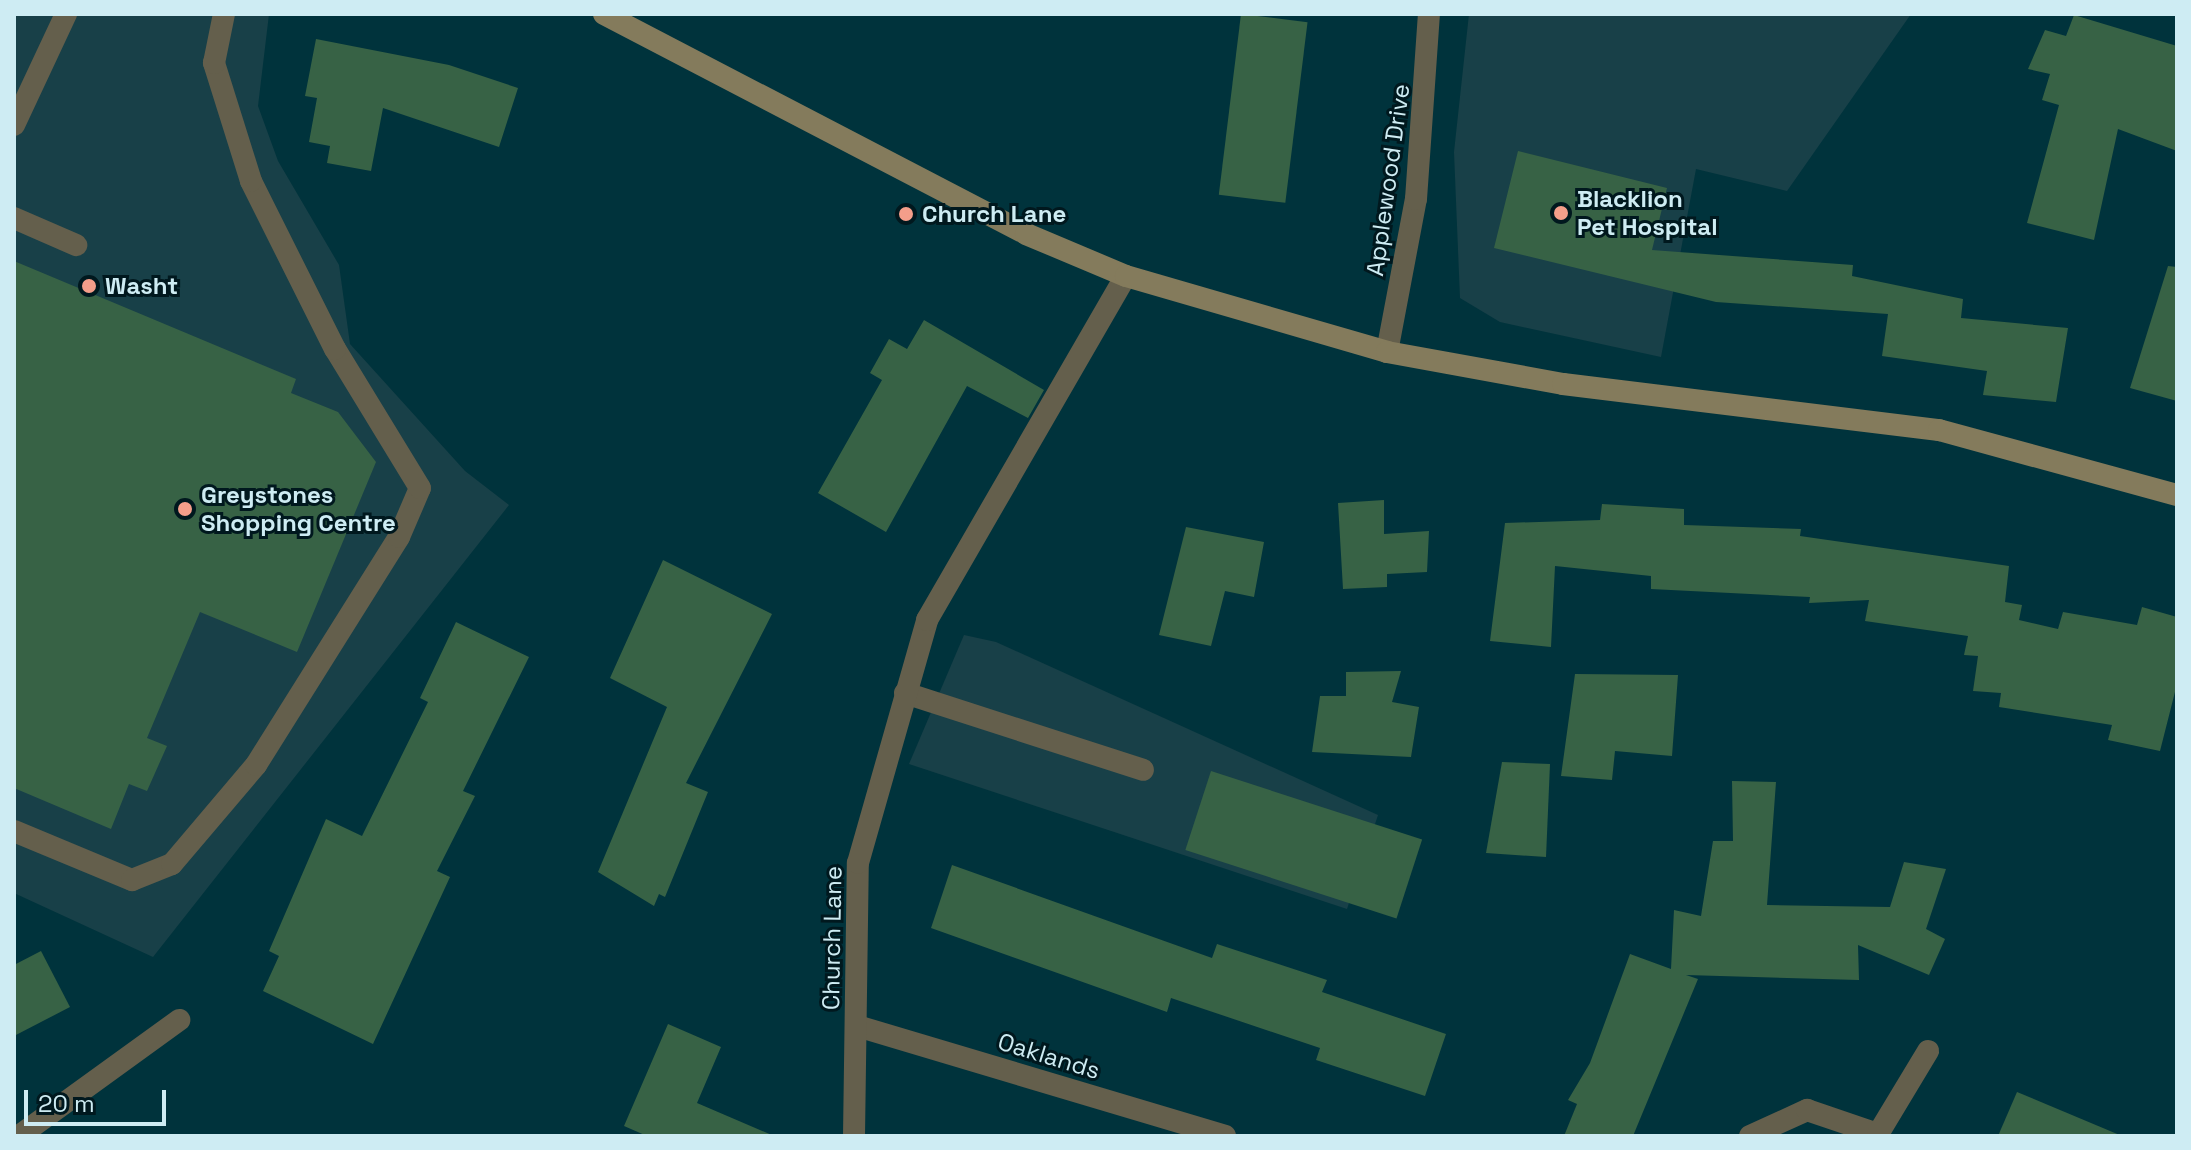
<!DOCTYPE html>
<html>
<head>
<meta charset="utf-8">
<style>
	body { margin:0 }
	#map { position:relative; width:2191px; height:1150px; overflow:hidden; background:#00333c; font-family:"Space Grotesk",sans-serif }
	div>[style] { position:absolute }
	.built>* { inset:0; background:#184048 }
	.building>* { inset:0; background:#376245; transform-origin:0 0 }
	.service>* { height:22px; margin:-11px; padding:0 11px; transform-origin:11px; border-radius:11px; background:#645f4c }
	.minor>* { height:22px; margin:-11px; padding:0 11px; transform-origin:11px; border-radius:11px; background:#645f4c }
	.secondary>* { height:22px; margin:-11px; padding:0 11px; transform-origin:11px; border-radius:11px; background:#847b5c }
	.dots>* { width:22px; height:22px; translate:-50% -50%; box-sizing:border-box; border:4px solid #00181e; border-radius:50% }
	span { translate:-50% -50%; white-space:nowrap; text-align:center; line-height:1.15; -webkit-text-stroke:6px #00181e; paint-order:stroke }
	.street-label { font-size:24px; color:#ceecf3 }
	.poi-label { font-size:24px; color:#ceecf3; font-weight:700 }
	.left { translate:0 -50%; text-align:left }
	.frame { position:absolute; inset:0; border:16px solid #ceecf3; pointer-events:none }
	.scale { position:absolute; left:24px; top:1090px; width:142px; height:36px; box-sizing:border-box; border:4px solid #ceecf3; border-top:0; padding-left:10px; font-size:24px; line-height:28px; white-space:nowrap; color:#ceecf3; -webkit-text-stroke:6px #00181e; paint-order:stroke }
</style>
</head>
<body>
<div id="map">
	<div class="built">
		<div style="clip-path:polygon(14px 14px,269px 14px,258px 106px,278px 161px,339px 265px,350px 344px,465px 471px,509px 505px,153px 957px,14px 893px)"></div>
		<div style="clip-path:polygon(1469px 14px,1911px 14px,1787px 191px,1696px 169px,1661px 357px,1500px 322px,1460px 298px,1454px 152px)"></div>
		<div style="clip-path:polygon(964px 635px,996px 642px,1378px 815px,1347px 909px,909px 764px)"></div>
	</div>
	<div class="building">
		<div style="left:1241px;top:14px;width:67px;height:182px;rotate:7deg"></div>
		<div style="clip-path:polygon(2074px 15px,2177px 46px,2177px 151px,2118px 129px,2094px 240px,2027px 223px,2059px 105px,2042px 100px,2050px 74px,2028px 69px,2045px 30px,2066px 36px)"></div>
		<div style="clip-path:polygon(316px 39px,449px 65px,518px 88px,499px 147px,383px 108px,371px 171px,327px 163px,330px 146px,309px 142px,317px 98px,305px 96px)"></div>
		<div style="clip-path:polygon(1518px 151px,1667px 188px,1652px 250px,1853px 265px,1852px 276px,1963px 299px,1961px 318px,2068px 328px,2056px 402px,1983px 395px,1987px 371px,1882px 356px,1888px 314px,1716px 302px,1494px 248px)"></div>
		<div style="clip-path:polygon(14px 261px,296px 379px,291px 393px,338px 412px,376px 462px,297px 652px,200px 612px,147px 738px,167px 746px,147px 791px,129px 784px,111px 829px,14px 788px)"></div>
		<div style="clip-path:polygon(2168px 266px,2177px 267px,2177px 401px,2130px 388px)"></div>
		<div style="clip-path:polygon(924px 320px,1044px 390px,1028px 418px,967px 386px,886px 532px,818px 493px,882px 380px,870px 373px,889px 339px,907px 349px)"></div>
		<div style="clip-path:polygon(1384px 500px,1384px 534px,1429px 531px,1427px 572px,1387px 574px,1387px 587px,1343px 589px,1338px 503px)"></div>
		<div style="clip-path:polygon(1602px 504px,1684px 509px,1684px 525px,1801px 529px,1800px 536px,2009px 566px,2005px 602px,2022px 605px,2019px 620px,2058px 629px,2063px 612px,2137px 625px,2142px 607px,2177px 617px,2177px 684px,2160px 751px,2108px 740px,2112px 725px,1999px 707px,2001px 693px,1973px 691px,1978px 656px,1964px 655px,1968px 636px,1865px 621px,1869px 600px,1809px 603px,1810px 597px,1651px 589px,1651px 576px,1555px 566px,1551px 647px,1490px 641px,1505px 523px,1600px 520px)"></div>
		<div style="clip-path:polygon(1186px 527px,1264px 542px,1254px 597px,1225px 591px,1211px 646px,1159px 635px)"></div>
		<div style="clip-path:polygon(663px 560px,772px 614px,686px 783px,708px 792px,665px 897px,659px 894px,654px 906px,598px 872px,667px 707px,610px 678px)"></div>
		<div style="clip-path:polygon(456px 622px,529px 657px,463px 791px,475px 796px,437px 871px,450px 877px,373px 1044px,263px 991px,279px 956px,269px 951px,326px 819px,362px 836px,428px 702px,420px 698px)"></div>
		<div style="clip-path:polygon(1401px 671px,1392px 702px,1419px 707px,1411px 757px,1312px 752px,1320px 696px,1346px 696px,1346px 672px)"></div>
		<div style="clip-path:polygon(1575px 674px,1678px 675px,1672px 756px,1615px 751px,1612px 780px,1561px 776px)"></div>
		<div style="clip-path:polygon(1502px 762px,1550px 764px,1546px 857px,1486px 853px)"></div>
		<div style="left:1211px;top:771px;width:222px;height:83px;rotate:18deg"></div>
		<div style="clip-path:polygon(1732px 781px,1776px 782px,1767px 905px,1890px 907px,1904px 862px,1946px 869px,1926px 929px,1945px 939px,1929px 975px,1858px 945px,1859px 980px,1686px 975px,1698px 979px,1633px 1136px,1564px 1136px,1577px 1104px,1568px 1100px,1590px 1063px,1630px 954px,1671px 969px,1674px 910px,1701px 916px,1713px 841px,1733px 841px)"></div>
		<div style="clip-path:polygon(952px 865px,1212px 958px,1217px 944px,1327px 980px,1322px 992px,1446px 1034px,1425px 1096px,1316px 1060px,1320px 1048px,1171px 998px,1167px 1012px,931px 928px)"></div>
		<div style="clip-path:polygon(41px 951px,70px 1007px,14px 1036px,14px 965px)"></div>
		<div style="clip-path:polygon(668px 1024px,721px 1047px,697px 1103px,774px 1136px,647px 1136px,624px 1126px)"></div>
		<div style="clip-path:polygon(2017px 1092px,2122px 1136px,1998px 1136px)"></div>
	</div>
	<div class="service">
		<div style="left:14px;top:125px;width:123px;rotate:-64.9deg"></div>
		<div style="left:14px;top:218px;width:68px;rotate:23.5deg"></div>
		<div style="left:905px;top:693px;width:250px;rotate:17.9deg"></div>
		<div style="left:14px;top:831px;width:128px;rotate:22.6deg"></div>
		<div style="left:132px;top:880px;width:43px;rotate:-21.8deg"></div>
		<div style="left:172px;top:864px;width:130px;rotate:-49.7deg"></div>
		<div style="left:256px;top:765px;width:269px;rotate:-57.9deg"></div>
		<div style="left:399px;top:537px;width:53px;rotate:-66.8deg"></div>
		<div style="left:420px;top:488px;width:163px;rotate:-121.4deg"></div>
		<div style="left:335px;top:349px;width:188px;rotate:-116.6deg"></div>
		<div style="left:251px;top:181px;width:124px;rotate:-107.4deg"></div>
		<div style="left:214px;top:63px;width:50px;rotate:-78.5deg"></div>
	</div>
	<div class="minor">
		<div style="left:1387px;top:352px;width:156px;rotate:-79.3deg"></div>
		<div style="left:1416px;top:199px;width:185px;rotate:-86deg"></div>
		<div style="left:857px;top:1026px;width:384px;rotate:16.6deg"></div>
		<div style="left:19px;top:1136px;width:198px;rotate:-35.9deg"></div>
		<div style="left:854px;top:1136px;width:273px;rotate:-89.2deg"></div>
		<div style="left:858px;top:863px;width:253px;rotate:-74.1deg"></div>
		<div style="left:927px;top:620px;width:397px;rotate:-60deg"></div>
		<div style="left:1750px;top:1136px;width:63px;rotate:-24.5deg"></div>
		<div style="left:1807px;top:1110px;width:75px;rotate:18.7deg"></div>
		<div style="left:1878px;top:1134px;width:97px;rotate:-58.9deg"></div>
	</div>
	<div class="secondary">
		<div style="left:604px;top:14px;width:476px;rotate:27.5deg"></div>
		<div style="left:1026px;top:234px;width:108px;rotate:22.8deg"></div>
		<div style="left:1126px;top:276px;width:272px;rotate:16.2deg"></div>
		<div style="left:1387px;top:352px;width:179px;rotate:10.3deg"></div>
		<div style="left:1563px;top:384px;width:379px;rotate:7deg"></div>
		<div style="left:1939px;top:430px;width:247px;rotate:15.3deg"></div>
	</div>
	<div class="dots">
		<div style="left:1561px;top:213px;background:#f49e8a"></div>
		<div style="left:906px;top:214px;background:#f49e8a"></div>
		<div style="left:89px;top:286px;background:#f49e8a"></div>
		<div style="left:185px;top:509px;background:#f49e8a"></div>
	</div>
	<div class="street-label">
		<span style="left:1388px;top:180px;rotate:-82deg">Applewood Drive</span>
		<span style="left:832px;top:938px;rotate:-89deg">Church Lane</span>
		<span style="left:1049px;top:1056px;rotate:17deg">Oaklands</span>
	</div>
	<div class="poi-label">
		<span class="left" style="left:1577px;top:213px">Blacklion<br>Pet Hospital</span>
		<span class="left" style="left:922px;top:214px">Church Lane</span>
		<span class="left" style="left:105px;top:286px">Washt</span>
		<span class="left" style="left:201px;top:509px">Greystones<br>Shopping Centre</span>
	</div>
	<div class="frame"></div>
	<div class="scale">20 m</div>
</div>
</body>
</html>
